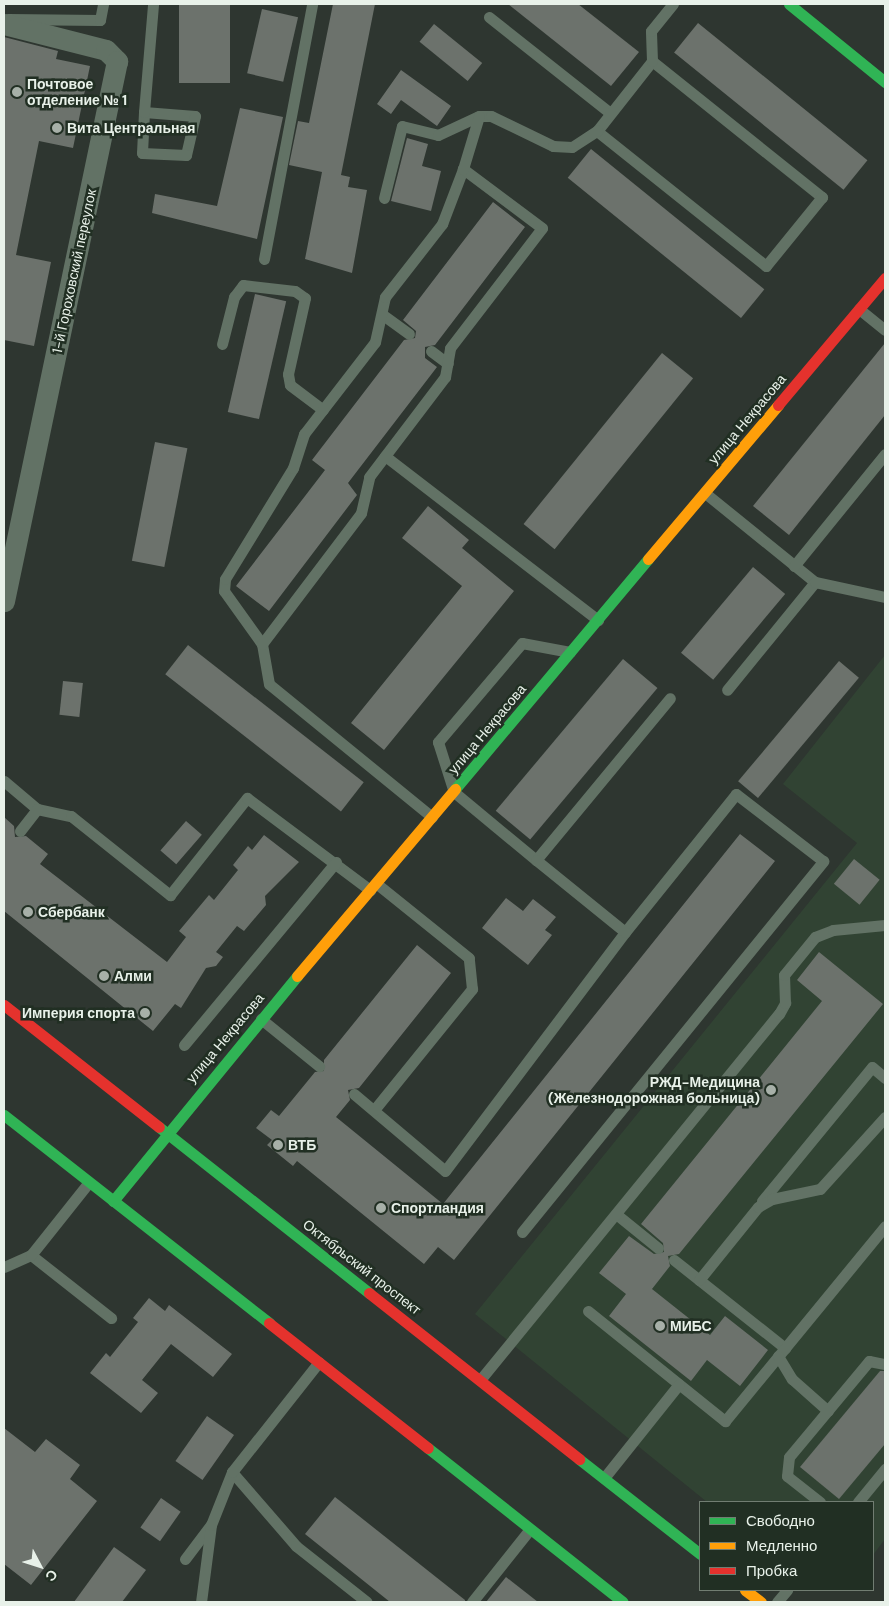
<!DOCTYPE html>
<html>
<head>
<meta charset="utf-8">
<style>
	body { margin:0 }
	#map { position:relative; width:889px; height:1606px; overflow:hidden; background:#2e3630; font-family:"DM Sans",sans-serif }
	div>[style] { position:absolute }
	.built>* { inset:0; background:#314333 }
	.building>* { inset:0; background:#6c726c; transform-origin:0 0 }
	.lane>* { height:11px; margin:-5.5px; padding:0 5.5px; transform-origin:5.5px; border-radius:5.5px; background:#627265 }
	.street>* { height:21px; margin:-10.5px; padding:0 10.5px; transform-origin:10.5px; border-radius:10.5px; background:#627265 }
	.fast>* { height:11px; margin:-5.5px; padding:0 5.5px; transform-origin:5.5px; border-radius:5.5px; background:#30b455 }
	.slow>* { height:11px; margin:-5.5px; padding:0 5.5px; transform-origin:5.5px; border-radius:5.5px; background:#ff9f0a }
	.jam>* { height:11px; margin:-5.5px; padding:0 5.5px; transform-origin:5.5px; border-radius:5.5px; background:#e5322d }
	.dots>* { width:14px; height:14px; translate:-50% -50%; box-sizing:border-box; border:2px solid #212f23; border-radius:50% }
	span { translate:-50% -50%; white-space:nowrap; text-align:center; line-height:1.15; -webkit-text-stroke:5px #212f23; paint-order:stroke }
	.poi-label { font-size:14px; color:#e8f1e9; font-weight:700 }
	.left { translate:0 -50%; text-align:left }
	.right { translate:-100% -50%; text-align:right }
	.street-label { font-size:14px; color:#e8f1e9 }
	.frame { position:absolute; inset:0; border:5px solid #e8f1e9; pointer-events:none }
	.legend { position:absolute; left:699px; top:1501px; width:175px; height:90px; box-sizing:border-box; background:#212f23; border:1px solid #717d72; margin:0; padding:6px 9px; list-style:none; font-size:15px; color:#e8f1e9 }
	.legend li { display:flex; align-items:center; gap:10px; height:25px }
	.legend b { width:25px; border:1px solid #717d72 }
	.north { position:absolute; left:15px; top:1541px; width:50px; height:50px; -webkit-text-stroke:4px #212f23; paint-order:stroke; rotate:130deg; font-size:14px; font-weight:700; line-height:20px; text-align:center; color:#e8f1e9 }
	.north::after { content:''; display:block; margin:auto; width:18px; height:22px; background:#e8f1e9; clip-path:polygon(50% 0,100% 100%,50% 72%,0 100%) }
</style>
</head>
<body>
<div id="map">
	<div class="built">
		<div style="clip-path:polygon(885px 655px,885px 1539px,873px 1555px,873px 1502px,707px 1502px,475px 1314px,857px 843px,783px 784px)"></div>
	</div>
	<div class="building">
		<div style="left:179px;top:4px;width:51px;height:79px"></div>
		<div style="clip-path:polygon(333px 4px,375px 4px,341px 175px,350px 177px,348px 187px,367px 190px,352px 273px,305px 259px,322px 172px,289px 165px,298px 121px,309px 123px)"></div>
		<div style="clip-path:polygon(508px 4px,578px 4px,639px 52px,611px 86px)"></div>
		<div style="left:262px;top:9px;width:37px;height:66px;rotate:13deg"></div>
		<div style="left:698px;top:23px;width:218px;height:38px;rotate:39deg"></div>
		<div style="left:434px;top:24px;width:62px;height:23px;rotate:39deg"></div>
		<div style="clip-path:polygon(4px 37px,58px 51px,56px 59px,90px 66px,73px 148px,39px 141px,16px 255px,51px 262px,34px 346px,4px 340px)"></div>
		<div style="clip-path:polygon(401px 70px,451px 106px,437px 126px,401px 100px,391px 114px,377px 104px)"></div>
		<div style="clip-path:polygon(240px 108px,283px 117px,257px 239px,152px 213px,155px 194px,217px 206px)"></div>
		<div style="clip-path:polygon(407px 138px,428px 144px,422px 166px,441px 171px,431px 211px,391px 201px)"></div>
		<div style="left:591px;top:149px;width:223px;height:37px;rotate:39deg"></div>
		<div style="clip-path:polygon(493px 202px,525px 227px,435px 345px,425px 347px,425px 358px,437px 367px,348px 483px,357px 495px,269px 611px,236px 586px,325px 470px,312px 460px,404px 340px,415px 338px,416px 331px,403px 320px)"></div>
		<div style="left:255px;top:294px;width:32px;height:121px;rotate:13deg"></div>
		<div style="clip-path:polygon(885px 343px,885px 415px,789px 535px,753px 506px)"></div>
		<div style="left:662px;top:353px;width:40px;height:220px;rotate:39deg"></div>
		<div style="left:155px;top:442px;width:33px;height:121px;rotate:11deg"></div>
		<div style="clip-path:polygon(428px 506px,469px 540px,462px 548px,514px 591px,384px 750px,351px 723px,462px 586px,402px 538px)"></div>
		<div style="left:753px;top:567px;width:42px;height:112px;rotate:40deg"></div>
		<div style="left:188px;top:645px;width:223px;height:37px;rotate:38deg"></div>
		<div style="left:623px;top:659px;width:45px;height:198px;rotate:40deg"></div>
		<div style="left:839px;top:661px;width:26px;height:157px;rotate:40deg"></div>
		<div style="left:63px;top:681px;width:20px;height:34px;rotate:6deg"></div>
		<div style="clip-path:polygon(4px 817px,14px 826px,15px 837px,26px 836px,48px 854px,40px 864px,167px 962px,186px 937px,179px 931px,209px 895px,214px 900px,238px 870px,233px 865px,248px 846px,252px 850px,264px 835px,299px 862px,265px 896px,266px 905px,244px 931px,237px 926px,216px 952px,223px 957px,216px 966px,206px 968px,181px 1008px,175px 1004px,153px 1031px,4px 911px)"></div>
		<div style="left:186px;top:821px;width:21px;height:39px;rotate:41deg"></div>
		<div style="clip-path:polygon(740px 834px,775px 861px,454px 1260px,438px 1247px,424px 1264px,297px 1161px,293px 1166px,267px 1145px,272px 1140px,256px 1128px,271px 1110px,279px 1116px,315px 1072px,324px 1071px,324px 1060px,417px 945px,451px 973px,359px 1088px,348px 1090px,350px 1100px,336px 1117px,443px 1204px)"></div>
		<div style="left:854px;top:859px;width:33px;height:32px;rotate:39deg"></div>
		<div style="clip-path:polygon(506px 898px,523px 911px,533px 899px,556px 917px,545px 930px,552px 935px,528px 965px,482px 928px)"></div>
		<div style="clip-path:polygon(819px 952px,883px 1004px,679px 1254px,668px 1256px,670px 1266px,652px 1289px,710px 1335px,725px 1316px,768px 1350px,740px 1386px,707px 1360px,691px 1381px,609px 1316px,626px 1294px,599px 1273px,629px 1236px,654px 1254px,664px 1252px,663px 1243px,641px 1224px,822px 1001px,797px 980px)"></div>
		<div style="clip-path:polygon(149px 1298px,165px 1311px,169px 1305px,232px 1354px,213px 1377px,171px 1344px,142px 1380px,158px 1393px,141px 1413px,90px 1373px,106px 1353px,110px 1357px,138px 1322px,133px 1318px)"></div>
		<div style="clip-path:polygon(880px 1371px,885px 1371px,885px 1444px,839px 1499px,800px 1467px)"></div>
		<div style="left:207px;top:1416px;width:33px;height:55px;rotate:35deg"></div>
		<div style="clip-path:polygon(4px 1428px,35px 1452px,46px 1439px,80px 1465px,70px 1479px,97px 1501px,31px 1585px,4px 1564px)"></div>
		<div style="clip-path:polygon(335px 1497px,465px 1600px,465px 1602px,390px 1602px,305px 1534px)"></div>
		<div style="left:161px;top:1498px;width:24px;height:36px;rotate:35deg"></div>
		<div style="clip-path:polygon(114px 1547px,146px 1570px,122px 1602px,74px 1602px)"></div>
		<div style="clip-path:polygon(506px 1577px,538px 1602px,486px 1602px)"></div>
	</div>
	<div class="lane">
		<div style="left:489px;top:17px;width:154px;rotate:38.4deg"></div>
		<div style="left:8px;top:19px;width:92px;rotate:0.6deg"></div>
		<div style="left:100px;top:20px;width:16px;rotate:-79deg"></div>
		<div style="left:652px;top:61px;width:218px;rotate:38.7deg"></div>
		<div style="left:822px;top:197px;width:89px;rotate:129.1deg"></div>
		<div style="left:766px;top:266px;width:216px;rotate:-141.4deg"></div>
		<div style="left:597px;top:131px;width:89px;rotate:-51.8deg"></div>
		<div style="left:652px;top:61px;width:30px;rotate:-92deg"></div>
		<div style="left:651px;top:31px;width:35px;rotate:-51deg"></div>
		<div style="left:144px;top:112px;width:51px;rotate:4.5deg"></div>
		<div style="left:195px;top:116px;width:40px;rotate:103deg"></div>
		<div style="left:186px;top:155px;width:44px;rotate:-177.4deg"></div>
		<div style="left:142px;top:153px;width:41px;rotate:-87.2deg"></div>
		<div style="left:144px;top:112px;width:108px;rotate:-85.2deg"></div>
		<div style="left:384px;top:198px;width:74px;rotate:-76deg"></div>
		<div style="left:402px;top:126px;width:37px;rotate:14deg"></div>
		<div style="left:438px;top:135px;width:45px;rotate:-24.9deg"></div>
		<div style="left:479px;top:116px;width:12px"></div>
		<div style="left:491px;top:116px;width:69px;rotate:25.8deg"></div>
		<div style="left:553px;top:146px;width:19px;rotate:3deg"></div>
		<div style="left:572px;top:147px;width:30px;rotate:-33deg"></div>
		<div style="left:264px;top:259px;width:259px;rotate:-79.3deg"></div>
		<div style="left:859px;top:309px;width:33px;rotate:39deg"></div>
		<div style="left:383px;top:315px;width:32px;rotate:36deg"></div>
		<div style="left:222px;top:344px;width:49px;rotate:-75.7deg"></div>
		<div style="left:234px;top:297px;width:15px;rotate:-53deg"></div>
		<div style="left:243px;top:285px;width:52px;rotate:6.6deg"></div>
		<div style="left:295px;top:291px;width:12px;rotate:35deg"></div>
		<div style="left:305px;top:298px;width:78px;rotate:102.6deg"></div>
		<div style="left:288px;top:374px;width:11px;rotate:80deg"></div>
		<div style="left:290px;top:385px;width:41px;rotate:37.1deg"></div>
		<div style="left:431px;top:351px;width:21px;rotate:37deg"></div>
		<div style="left:385px;top:456px;width:269px;rotate:37.6deg"></div>
		<div style="left:705px;top:493px;width:141px;rotate:39deg"></div>
		<div style="left:815px;top:582px;width:139px;rotate:129.2deg"></div>
		<div style="left:794px;top:566px;width:144px;rotate:-50.9deg"></div>
		<div style="left:815px;top:582px;width:72px;rotate:12.1deg"></div>
		<div style="left:262px;top:644px;width:65px;rotate:-125.6deg"></div>
		<div style="left:224px;top:591px;width:12px;rotate:-85deg"></div>
		<div style="left:225px;top:579px;width:130px;rotate:-58.5deg"></div>
		<div style="left:293px;top:468px;width:36px;rotate:-72deg"></div>
		<div style="left:304px;top:434px;width:116px;rotate:-52.3deg"></div>
		<div style="left:375px;top:342px;width:46px;rotate:-77.5deg"></div>
		<div style="left:385px;top:297px;width:93px;rotate:-52deg"></div>
		<div style="left:442px;top:224px;width:59px;rotate:-69.1deg"></div>
		<div style="left:570px;top:652px;width:49px;rotate:-169.4deg"></div>
		<div style="left:522px;top:643px;width:130px;rotate:130.3deg"></div>
		<div style="left:438px;top:742px;width:52px;rotate:72.3deg"></div>
		<div style="left:454px;top:792px;width:107px;rotate:39.7deg"></div>
		<div style="left:536px;top:860px;width:210px;rotate:-50.4deg"></div>
		<div style="left:4px;top:781px;width:43px;rotate:40.3deg"></div>
		<div style="left:37px;top:809px;width:35px;rotate:12deg"></div>
		<div style="left:71px;top:816px;width:127px;rotate:38.6deg"></div>
		<div style="left:170px;top:895px;width:124px;rotate:-51.6deg"></div>
		<div style="left:247px;top:798px;width:154px;rotate:36.8deg"></div>
		<div style="left:432px;top:817px;width:210px;rotate:-140.8deg"></div>
		<div style="left:269px;top:684px;width:41px;rotate:-99.9deg"></div>
		<div style="left:262px;top:644px;width:164px;rotate:-52.9deg"></div>
		<div style="left:361px;top:513px;width:37px;rotate:-77deg"></div>
		<div style="left:369px;top:477px;width:126px;rotate:-52.8deg"></div>
		<div style="left:445px;top:377px;width:29px;rotate:-80deg"></div>
		<div style="left:450px;top:348px;width:151px;rotate:-52.5deg"></div>
		<div style="left:542px;top:228px;width:99px;rotate:-143.2deg"></div>
		<div style="left:463px;top:169px;width:55px;rotate:-73.2deg"></div>
		<div style="left:20px;top:831px;width:28px;rotate:-52deg"></div>
		<div style="left:261px;top:1019px;width:75px;rotate:39deg"></div>
		<div style="left:184px;top:1045px;width:238px;rotate:-50.3deg"></div>
		<div style="left:354px;top:1094px;width:119px;rotate:40.2deg"></div>
		<div style="left:445px;top:1171px;width:299px;rotate:-53deg"></div>
		<div style="left:374px;top:1110px;width:156px;rotate:-51deg"></div>
		<div style="left:472px;top:989px;width:31px;rotate:-96deg"></div>
		<div style="left:469px;top:958px;width:118px;rotate:-141.2deg"></div>
		<div style="left:762px;top:1201px;width:173px;rotate:-50.6deg"></div>
		<div style="left:872px;top:1067px;width:17px;rotate:40deg"></div>
		<div style="left:616px;top:1214px;width:54px;rotate:39deg"></div>
		<div style="left:522px;top:1232px;width:478px;rotate:-50.9deg"></div>
		<div style="left:823px;top:861px;width:110px;rotate:-142.4deg"></div>
		<div style="left:736px;top:794px;width:177px;rotate:128.8deg"></div>
		<div style="left:625px;top:932px;width:114px;rotate:-141deg"></div>
		<div style="left:31px;top:1255px;width:102px;rotate:38.2deg"></div>
		<div style="left:674px;top:1260px;width:142px;rotate:38.4deg"></div>
		<div style="left:4px;top:1267px;width:30px;rotate:-24deg"></div>
		<div style="left:31px;top:1255px;width:93px;rotate:-51.5deg"></div>
		<div style="left:699px;top:1280px;width:94px;rotate:-51.1deg"></div>
		<div style="left:758px;top:1207px;width:16px;rotate:-30deg"></div>
		<div style="left:772px;top:1199px;width:49px;rotate:-11.8deg"></div>
		<div style="left:820px;top:1189px;width:97px;rotate:-47.9deg"></div>
		<div style="left:588px;top:1311px;width:176px;rotate:38.8deg"></div>
		<div style="left:725px;top:1421px;width:252px;rotate:-50.6deg"></div>
		<div style="left:778px;top:1356px;width:27px;rotate:59deg"></div>
		<div style="left:792px;top:1379px;width:48px;rotate:41.6deg"></div>
		<div style="left:480px;top:1380px;width:473px;rotate:-50.8deg"></div>
		<div style="left:779px;top:1014px;width:13px;rotate:-61deg"></div>
		<div style="left:785px;top:1003px;width:28px;rotate:-92deg"></div>
		<div style="left:784px;top:975px;width:49px;rotate:-50.8deg"></div>
		<div style="left:815px;top:937px;width:19px;rotate:-21deg"></div>
		<div style="left:833px;top:930px;width:52px;rotate:-5.5deg"></div>
		<div style="left:232px;top:1472px;width:98px;rotate:49.1deg"></div>
		<div style="left:296px;top:1546px;width:90px;rotate:38.3deg"></div>
		<div style="left:604px;top:1478px;width:120px;rotate:-51.4deg"></div>
		<div style="left:820px;top:1502px;width:42px;rotate:-141.8deg"></div>
		<div style="left:787px;top:1476px;width:19px;rotate:-84deg"></div>
		<div style="left:789px;top:1457px;width:125px;rotate:-50.2deg"></div>
		<div style="left:869px;top:1361px;width:16px;rotate:11deg"></div>
		<div style="left:858px;top:1502px;width:43px;rotate:-50.7deg"></div>
		<div style="left:185px;top:1559px;width:41px;rotate:-52.9deg"></div>
		<div style="left:201px;top:1602px;width:78px;rotate:-82.6deg"></div>
		<div style="left:211px;top:1525px;width:57px;rotate:-68.4deg"></div>
		<div style="left:232px;top:1472px;width:140px;rotate:-51.7deg"></div>
		<div style="left:472px;top:1602px;width:93px;rotate:-51.5deg"></div>
		<div style="left:777px;top:1602px;width:16px;rotate:-50deg"></div>
	</div>
	<div class="street">
		<div style="left:4px;top:24px;width:105px;rotate:14.3deg"></div>
		<div style="left:106px;top:50px;width:16px;rotate:45deg"></div>
		<div style="left:117px;top:61px;width:552px;rotate:101.82deg"></div>
	</div>
	<div class="fast">
		<div style="left:789px;top:4px;width:124px;rotate:39.1deg"></div>
		<div style="left:455px;top:789px;width:300px;rotate:-50deg"></div>
		<div style="left:4px;top:1115px;width:337px;rotate:38.1deg"></div>
		<div style="left:159px;top:1127px;width:268px;rotate:38.3deg"></div>
		<div style="left:113px;top:1201px;width:291px;rotate:-50.7deg"></div>
		<div style="left:428px;top:1448px;width:248px;rotate:38.3deg"></div>
		<div style="left:579px;top:1459px;width:154px;rotate:38.1deg"></div>
	</div>
	<div class="slow">
		<div style="left:648px;top:559px;width:202px;rotate:-49.8deg"></div>
		<div style="left:297px;top:976px;width:245px;rotate:-49.8deg"></div>
		<div style="left:745px;top:1590px;width:20px;rotate:37deg"></div>
	</div>
	<div class="jam">
		<div style="left:778px;top:405px;width:166px;rotate:-49.9deg"></div>
		<div style="left:4px;top:1005px;width:197px;rotate:38.2deg"></div>
		<div style="left:369px;top:1293px;width:268px;rotate:38.3deg"></div>
		<div style="left:269px;top:1323px;width:202px;rotate:38.2deg"></div>
	</div>
	<div class="dots">
		<div style="left:17px;top:92px;background:#a7b0a8"></div>
		<div style="left:57px;top:128px;background:#a7b0a8"></div>
		<div style="left:28px;top:912px;background:#a7b0a8"></div>
		<div style="left:104px;top:976px;background:#a7b0a8"></div>
		<div style="left:145px;top:1013px;background:#a7b0a8"></div>
		<div style="left:771px;top:1090px;background:#a7b0a8"></div>
		<div style="left:278px;top:1145px;background:#a7b0a8"></div>
		<div style="left:381px;top:1208px;background:#a7b0a8"></div>
		<div style="left:660px;top:1326px;background:#a7b0a8"></div>
	</div>
	<div class="poi-label">
		<span class="left" style="left:27px;top:92px">Почтовое<br>отделение № 1</span>
		<span class="left" style="left:67px;top:128px">Вита Центральная</span>
		<span class="left" style="left:38px;top:912px">Сбербанк</span>
		<span class="left" style="left:114px;top:976px">Алми</span>
		<span class="right" style="left:135px;top:1013px">Империя спорта</span>
		<span class="right" style="left:760px;top:1090px">РЖД-Медицина<br>(Железнодорожная больница)</span>
		<span class="left" style="left:288px;top:1145px">ВТБ</span>
		<span class="left" style="left:391px;top:1208px">Спортландия</span>
		<span class="left" style="left:670px;top:1326px">МИБС</span>
	</div>
	<div class="street-label">
		<span style="left:74px;top:271px;rotate:-78deg">1-й Гороховский переулок</span>
		<span style="left:747px;top:419px;rotate:-50deg">улица Некрасова</span>
		<span style="left:487px;top:729px;rotate:-50deg">улица Некрасова</span>
		<span style="left:225px;top:1038px;rotate:-50deg">улица Некрасова</span>
		<span style="left:362px;top:1267px;rotate:38deg">Октябрьский проспект</span>
	</div>
	<div class="frame"></div>
	<ul class="legend">
	<li><b style="height:6px;background:#30b455"></b>Свободно</li>
	<li><b style="height:6px;background:#ff9f0a"></b>Медленно</li>
	<li><b style="height:6px;background:#e5322d"></b>Пробка</li>
	</ul>
	<div class="north">С</div>
</div>
</body>
</html>
